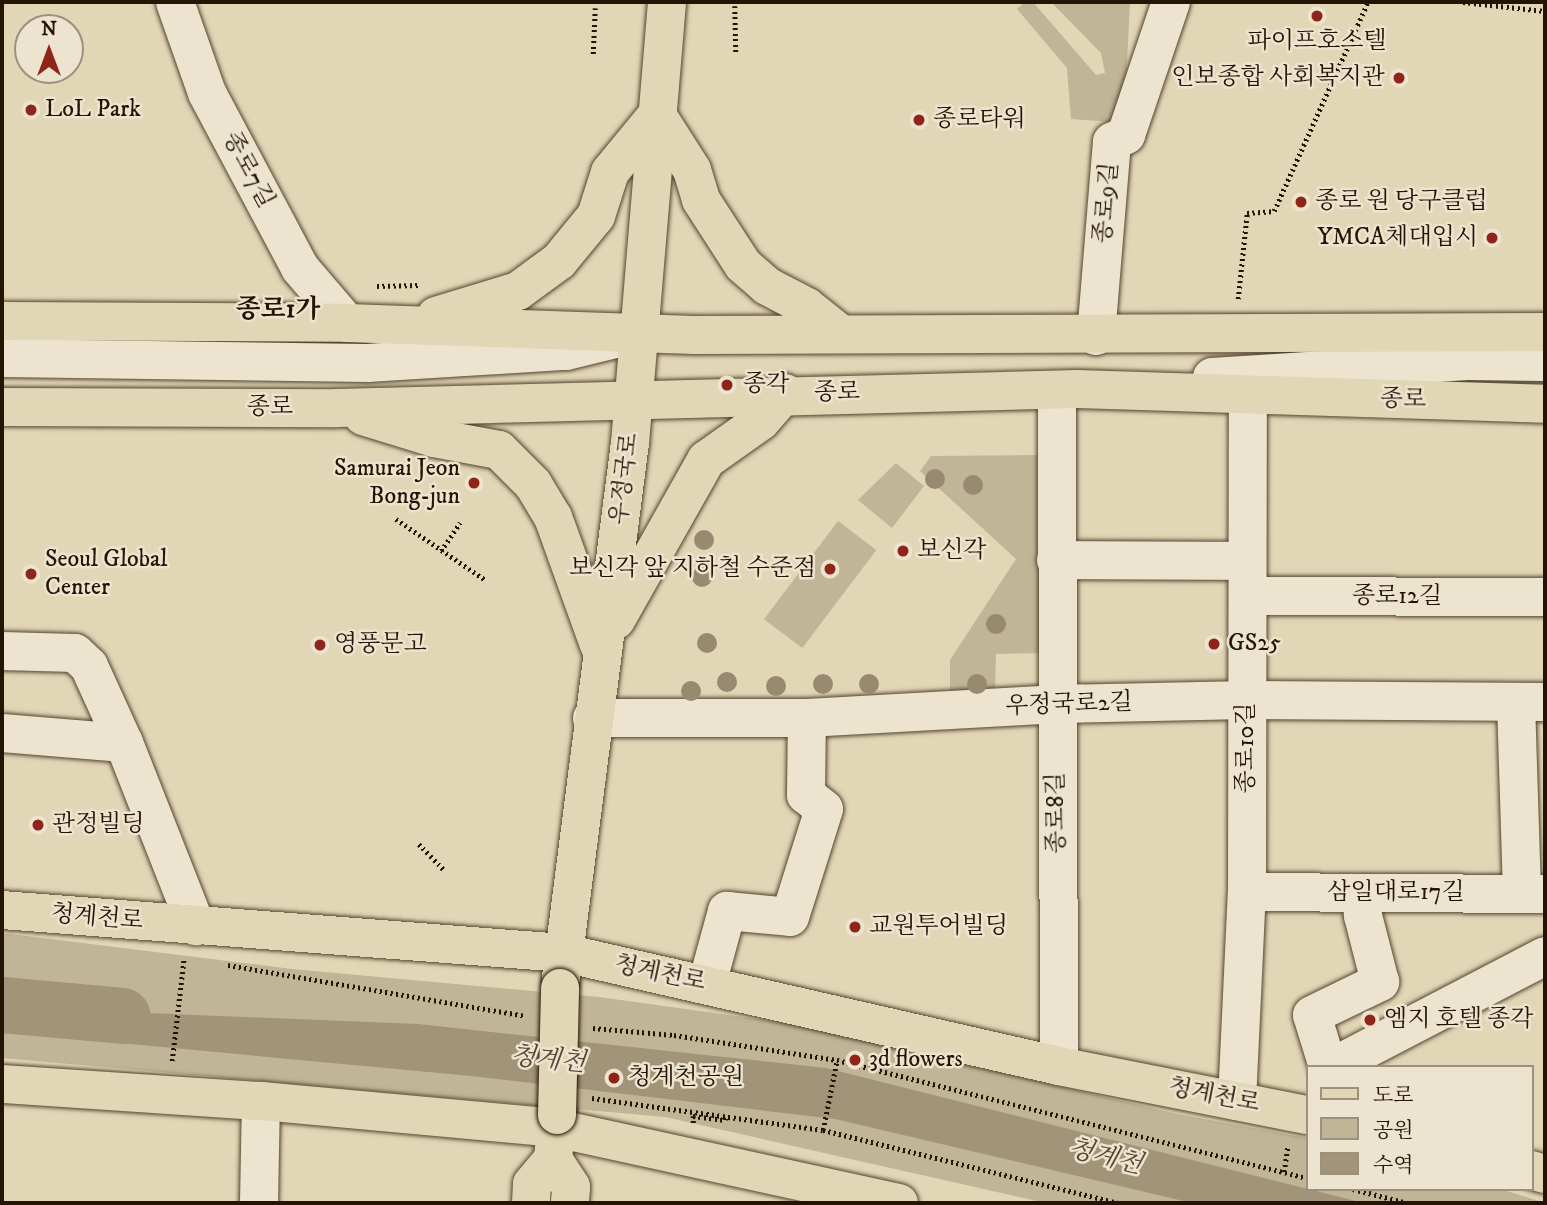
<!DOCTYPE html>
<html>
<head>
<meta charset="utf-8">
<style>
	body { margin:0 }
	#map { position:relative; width:1547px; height:1205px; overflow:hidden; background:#e1d6b5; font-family:"IM FELL DW Pica","Noto Serif KR",serif }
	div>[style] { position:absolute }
	.green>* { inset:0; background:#c1b597; transform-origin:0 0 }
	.water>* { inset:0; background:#a19479 }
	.river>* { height:56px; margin:-28px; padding:0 28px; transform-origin:28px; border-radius:28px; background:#a19479 }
	.path>* { height:4.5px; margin-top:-2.25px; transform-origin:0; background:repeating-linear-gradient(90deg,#241404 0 2px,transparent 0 5.5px) }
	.roads { filter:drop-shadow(0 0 2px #534430) drop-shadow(0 0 2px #534430) }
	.minor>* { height:38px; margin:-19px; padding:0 19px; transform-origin:19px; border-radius:19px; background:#ece4cf }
	.major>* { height:38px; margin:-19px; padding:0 19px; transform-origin:19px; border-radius:19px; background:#e1d6b5 }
	.bridges { filter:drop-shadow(0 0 2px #241404) drop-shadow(0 0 2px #241404) }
	.major-bridge>* { height:38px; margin:-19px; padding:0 19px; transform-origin:19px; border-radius:19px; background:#e1d6b5 }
	.trees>* { width:20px; height:20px; margin:-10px; border-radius:50%; background:#978a70 }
	.dots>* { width:19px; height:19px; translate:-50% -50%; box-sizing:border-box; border:4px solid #ece4cf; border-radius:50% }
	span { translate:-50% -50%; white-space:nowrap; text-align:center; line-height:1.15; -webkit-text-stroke:5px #ece4cf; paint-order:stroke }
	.poi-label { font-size:24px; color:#241404 }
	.right { translate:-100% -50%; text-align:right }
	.left { translate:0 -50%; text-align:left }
	.street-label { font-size:24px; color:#241404 }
	.neighbourhood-label { font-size:26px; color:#241404; font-weight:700 }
	.water-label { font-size:26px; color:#564733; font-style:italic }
	.frame { position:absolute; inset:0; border:4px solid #241404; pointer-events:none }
	.legend { position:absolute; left:1306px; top:1065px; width:228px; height:126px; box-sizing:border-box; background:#ece4cf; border:2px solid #9c917e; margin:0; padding:9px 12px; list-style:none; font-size:21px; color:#241404 }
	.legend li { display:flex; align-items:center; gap:14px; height:35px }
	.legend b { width:35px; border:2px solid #9c917e }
	.north { position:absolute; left:14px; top:14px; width:70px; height:70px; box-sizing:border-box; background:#ece4cf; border:2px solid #9c917e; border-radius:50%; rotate:0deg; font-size:19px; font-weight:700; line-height:28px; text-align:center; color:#241404 }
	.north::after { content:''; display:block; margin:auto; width:24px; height:32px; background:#8f2418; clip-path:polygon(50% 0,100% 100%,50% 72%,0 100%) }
</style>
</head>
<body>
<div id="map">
	<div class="green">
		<div style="clip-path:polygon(1025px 2px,1033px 2px,1096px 75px,1105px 73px,1101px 53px,1051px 2px,1130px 2px,1124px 123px,1071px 119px,1067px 68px,1017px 9px)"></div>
		<div style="clip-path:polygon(1048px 455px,1045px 653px,996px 654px,995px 693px,950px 695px,950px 660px,1016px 559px,920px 471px,931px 456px)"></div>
		<div style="clip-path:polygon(896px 463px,924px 486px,892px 528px,858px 500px)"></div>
		<div style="left:838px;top:521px;width:48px;height:123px;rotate:37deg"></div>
		<div style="clip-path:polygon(2px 933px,292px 969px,599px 997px,801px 1025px,1177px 1114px,1307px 1138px,1307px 1189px,1501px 1189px,1545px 1203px,1046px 1203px,665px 1117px,2px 1058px)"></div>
	</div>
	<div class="water">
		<div style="clip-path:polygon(2px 1007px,418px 1024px,826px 1068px,1364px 1203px,1192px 1203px,835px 1119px,471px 1076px,2px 1032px)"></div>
	</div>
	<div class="river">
		<div style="left:2px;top:1005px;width:121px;rotate:5.2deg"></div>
	</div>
	<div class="path">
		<div style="left:1463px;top:2px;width:82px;rotate:6.3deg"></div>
		<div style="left:735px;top:6px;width:46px;rotate:88.8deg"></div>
		<div style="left:593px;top:54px;width:46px;rotate:-87.5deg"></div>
		<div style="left:377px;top:286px;width:44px;rotate:-1.3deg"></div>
		<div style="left:1238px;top:299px;width:86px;rotate:-84deg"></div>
		<div style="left:1247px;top:213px;width:27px;rotate:-4deg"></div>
		<div style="left:1274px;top:211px;width:229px;rotate:-65.8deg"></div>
		<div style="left:396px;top:519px;width:107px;rotate:34.3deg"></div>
		<div style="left:441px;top:551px;width:34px;rotate:-56deg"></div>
		<div style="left:419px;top:844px;width:36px;rotate:46deg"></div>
		<div style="left:228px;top:965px;width:302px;rotate:9.7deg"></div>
		<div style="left:593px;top:1028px;width:81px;rotate:4.9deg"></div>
		<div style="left:674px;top:1035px;width:165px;rotate:8.7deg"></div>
		<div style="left:837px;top:1060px;width:485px;rotate:14.1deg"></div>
		<div style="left:172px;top:1061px;width:104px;rotate:-83.4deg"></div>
		<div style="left:592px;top:1098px;width:233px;rotate:7.9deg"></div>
		<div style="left:823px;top:1130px;width:304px;rotate:13.9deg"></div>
		<div style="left:693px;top:1123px;width:7px;rotate:-90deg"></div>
		<div style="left:693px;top:1116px;width:32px;rotate:7deg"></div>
		<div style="left:725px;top:1120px;width:5px;rotate:-79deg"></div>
		<div style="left:823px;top:1130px;width:71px;rotate:-78.7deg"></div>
		<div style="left:1284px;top:1172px;width:27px;rotate:-82deg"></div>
		<div style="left:1353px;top:1189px;width:56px;rotate:14.5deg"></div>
	</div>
	<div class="roads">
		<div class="minor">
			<div style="left:175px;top:2px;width:96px;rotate:70.6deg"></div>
			<div style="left:207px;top:93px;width:198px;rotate:62deg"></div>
			<div style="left:300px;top:268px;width:72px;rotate:49.5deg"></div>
			<div style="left:1096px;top:336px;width:195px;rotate:-85.3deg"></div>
			<div style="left:1112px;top:142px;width:16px;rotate:-27deg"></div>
			<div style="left:1126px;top:135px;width:140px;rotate:-71.3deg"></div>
			<div style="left:2px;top:358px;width:365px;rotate:0.8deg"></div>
			<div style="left:367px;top:363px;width:199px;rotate:-3.5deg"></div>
			<div style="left:566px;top:351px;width:59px;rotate:-13.8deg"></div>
			<div style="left:1212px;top:377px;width:256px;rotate:-3.6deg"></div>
			<div style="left:1467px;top:361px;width:78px;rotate:0.7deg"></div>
			<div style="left:1057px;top:390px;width:676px;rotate:89.83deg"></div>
			<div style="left:1056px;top:560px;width:191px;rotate:0.3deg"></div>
			<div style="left:1249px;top:596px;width:296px;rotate:0.2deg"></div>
			<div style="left:2px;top:651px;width:73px;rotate:1.6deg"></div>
			<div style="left:75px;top:653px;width:19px;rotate:43deg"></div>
			<div style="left:89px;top:666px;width:85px;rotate:65.6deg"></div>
			<div style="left:1516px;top:702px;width:191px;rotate:88.2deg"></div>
			<div style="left:592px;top:718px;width:215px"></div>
			<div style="left:807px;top:718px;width:248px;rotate:-3.2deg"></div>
			<div style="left:1055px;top:704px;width:192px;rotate:-1.2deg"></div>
			<div style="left:1247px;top:700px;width:298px;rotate:0.4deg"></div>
			<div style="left:2px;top:733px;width:122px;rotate:4.7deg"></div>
			<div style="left:124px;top:743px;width:197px;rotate:68.5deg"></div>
			<div style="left:1247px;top:892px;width:298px;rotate:0.4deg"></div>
			<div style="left:707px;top:984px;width:76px;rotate:-74.7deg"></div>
			<div style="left:727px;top:911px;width:63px;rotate:5.4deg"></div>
			<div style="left:790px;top:917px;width:113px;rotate:-72.5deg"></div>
			<div style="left:824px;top:809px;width:23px;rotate:-142deg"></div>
			<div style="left:806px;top:795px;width:77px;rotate:-89.3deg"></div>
			<div style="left:1328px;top:1067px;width:54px;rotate:-107.1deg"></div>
			<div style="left:1312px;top:1015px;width:76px;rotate:-25.9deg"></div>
			<div style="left:1380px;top:982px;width:68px;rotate:-104.4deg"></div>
			<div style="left:1363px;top:916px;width:22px;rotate:-95deg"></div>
			<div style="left:1332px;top:1067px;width:240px;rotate:-27.5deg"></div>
			<div style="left:1237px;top:1101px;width:209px;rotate:-87.3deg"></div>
			<div style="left:1247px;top:892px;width:496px;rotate:-89.9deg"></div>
			<div style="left:259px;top:1203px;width:102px;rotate:-88.9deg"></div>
		</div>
		<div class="major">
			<div style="left:436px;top:316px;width:86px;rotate:-17deg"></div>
			<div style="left:518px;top:291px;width:51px;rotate:-36.2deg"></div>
			<div style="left:559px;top:261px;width:58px;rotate:-50.6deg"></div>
			<div style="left:596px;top:216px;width:46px;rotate:-72.3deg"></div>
			<div style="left:610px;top:172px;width:74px;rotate:-50.5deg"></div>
			<div style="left:657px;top:115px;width:65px;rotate:57.5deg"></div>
			<div style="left:692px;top:170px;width:31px;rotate:73deg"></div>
			<div style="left:701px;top:200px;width:77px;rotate:57.1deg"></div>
			<div style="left:743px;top:265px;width:32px;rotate:41deg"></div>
			<div style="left:767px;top:286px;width:45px;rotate:27.7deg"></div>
			<div style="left:807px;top:307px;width:43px;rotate:38.5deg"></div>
			<div style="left:2px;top:321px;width:345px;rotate:0.3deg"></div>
			<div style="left:347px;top:323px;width:347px;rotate:2deg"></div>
			<div style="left:694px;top:335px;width:851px;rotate:-0.2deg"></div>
			<div style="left:2px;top:407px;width:335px;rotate:0.2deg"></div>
			<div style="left:337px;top:408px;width:740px;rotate:-1.47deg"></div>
			<div style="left:1077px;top:389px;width:468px;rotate:1.8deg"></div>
			<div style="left:363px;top:416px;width:74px;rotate:17.2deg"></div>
			<div style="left:434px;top:438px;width:66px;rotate:10.5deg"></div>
			<div style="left:499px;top:450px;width:48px;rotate:45deg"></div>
			<div style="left:533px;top:484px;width:39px;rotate:59deg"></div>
			<div style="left:553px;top:517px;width:136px;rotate:70.2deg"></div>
			<div style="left:616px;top:620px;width:184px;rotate:-60.6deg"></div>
			<div style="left:706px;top:460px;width:67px;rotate:-35.3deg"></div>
			<div style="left:761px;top:421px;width:37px;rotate:-49deg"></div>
			<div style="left:2px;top:910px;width:564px;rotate:4.38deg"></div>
			<div style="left:564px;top:953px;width:508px;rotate:12.86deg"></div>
			<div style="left:1059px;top:1066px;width:253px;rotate:11.2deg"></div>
			<div style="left:561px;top:977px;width:538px;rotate:-82.64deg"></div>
			<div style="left:630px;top:443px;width:443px;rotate:-85.2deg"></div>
			<div style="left:2px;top:1084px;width:260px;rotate:3.8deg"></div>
			<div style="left:261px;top:1101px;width:295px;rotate:5.2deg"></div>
			<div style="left:555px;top:1128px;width:352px;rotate:12.3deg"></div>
			<div style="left:553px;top:1159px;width:33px;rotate:57deg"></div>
			<div style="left:571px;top:1187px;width:16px;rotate:94deg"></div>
			<div style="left:1531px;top:1170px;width:15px;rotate:16deg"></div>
			<div style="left:531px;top:1203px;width:19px;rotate:-87deg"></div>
			<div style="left:532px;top:1184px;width:33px;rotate:-50deg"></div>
			<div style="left:553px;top:1159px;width:44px;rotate:-84.8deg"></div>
		</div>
	</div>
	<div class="bridges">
		<div class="major-bridge">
			<div style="left:557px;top:1115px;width:127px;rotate:-88.6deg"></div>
		</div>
	</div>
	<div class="trees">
		<div style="left:935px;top:479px"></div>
		<div style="left:973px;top:485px"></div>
		<div style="left:704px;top:540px"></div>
		<div style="left:702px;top:577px"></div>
		<div style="left:996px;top:624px"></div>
		<div style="left:707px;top:643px"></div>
		<div style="left:727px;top:682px"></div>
		<div style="left:823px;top:684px"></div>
		<div style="left:869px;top:684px"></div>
		<div style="left:977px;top:684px"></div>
		<div style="left:776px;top:686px"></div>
		<div style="left:691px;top:691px"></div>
	</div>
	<div class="dots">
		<div style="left:1317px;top:16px;background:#8f2418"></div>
		<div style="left:1399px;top:78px;background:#8f2418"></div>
		<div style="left:31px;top:110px;background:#8f2418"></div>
		<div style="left:919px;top:120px;background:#8f2418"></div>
		<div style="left:1301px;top:202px;background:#8f2418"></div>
		<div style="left:1492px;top:238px;background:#8f2418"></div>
		<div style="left:727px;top:385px;background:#8f2418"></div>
		<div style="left:474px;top:483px;background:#8f2418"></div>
		<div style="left:903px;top:551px;background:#8f2418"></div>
		<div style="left:830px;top:569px;background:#8f2418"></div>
		<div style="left:31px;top:574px;background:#8f2418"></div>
		<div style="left:1214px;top:644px;background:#8f2418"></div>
		<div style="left:320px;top:645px;background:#8f2418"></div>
		<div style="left:38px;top:825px;background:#8f2418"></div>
		<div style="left:855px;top:927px;background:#8f2418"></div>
		<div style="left:1370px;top:1020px;background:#8f2418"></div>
		<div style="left:855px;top:1060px;background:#8f2418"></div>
		<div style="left:614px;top:1078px;background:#8f2418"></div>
	</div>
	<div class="poi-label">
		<span style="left:1317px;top:42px">파이프호스텔</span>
		<span class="right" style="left:1385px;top:78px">인보종합 사회복지관</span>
		<span class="left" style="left:45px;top:110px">LoL Park</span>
		<span class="left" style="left:933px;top:120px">종로타워</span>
		<span class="left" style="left:1315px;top:202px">종로 원 당구클럽</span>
		<span class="right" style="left:1478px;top:238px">YMCA체대입시</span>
		<span class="left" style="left:743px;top:385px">종각</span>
		<span class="right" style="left:460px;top:483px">Samurai Jeon<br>Bong-jun</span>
		<span class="left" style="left:917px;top:551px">보신각</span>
		<span class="left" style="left:45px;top:574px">Seoul Global<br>Center</span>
		<span class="right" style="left:816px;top:569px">보신각 앞 지하철 수준점</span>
		<span class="left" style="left:1228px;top:644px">GS25</span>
		<span class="left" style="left:334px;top:645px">영풍문고</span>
		<span class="left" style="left:52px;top:825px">관정빌딩</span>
		<span class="left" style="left:869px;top:927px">교원투어빌딩</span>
		<span class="left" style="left:1384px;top:1020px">엠지 호텔 종각</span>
		<span class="left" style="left:869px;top:1060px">3d flowers</span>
		<span class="left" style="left:628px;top:1078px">청계천공원</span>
	</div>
	<div class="street-label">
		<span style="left:248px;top:170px;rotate:62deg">종로7길</span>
		<span style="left:1107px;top:203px;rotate:-85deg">종로9길</span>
		<span style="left:837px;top:393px;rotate:-1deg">종로</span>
		<span style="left:1403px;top:400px;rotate:1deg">종로</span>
		<span style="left:270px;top:408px">종로</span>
		<span style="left:625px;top:479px;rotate:-83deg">우정국로</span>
		<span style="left:1397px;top:597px">종로12길</span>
		<span style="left:1069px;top:705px;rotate:-2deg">우정국로2길</span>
		<span style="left:1247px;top:748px;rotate:-90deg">종로10길</span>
		<span style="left:1057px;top:813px;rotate:-91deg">종로8길</span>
		<span style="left:1396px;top:893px">삼일대로17길</span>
		<span style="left:97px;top:918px;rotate:5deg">청계천로</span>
		<span style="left:660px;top:974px;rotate:12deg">청계천로</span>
		<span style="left:1214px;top:1096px;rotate:11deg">청계천로</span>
	</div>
	<div class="neighbourhood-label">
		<span style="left:278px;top:310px">종로1가</span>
	</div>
	<div class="water-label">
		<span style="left:548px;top:1060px;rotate:6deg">청계천</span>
		<span style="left:1105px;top:1157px;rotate:14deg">청계천</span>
	</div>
	<div class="frame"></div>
	<ul class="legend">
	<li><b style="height:9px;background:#e1d6b5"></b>도로</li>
	<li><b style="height:19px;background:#c1b597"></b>공원</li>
	<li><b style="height:19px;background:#a19479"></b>수역</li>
	</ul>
	<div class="north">N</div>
</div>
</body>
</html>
